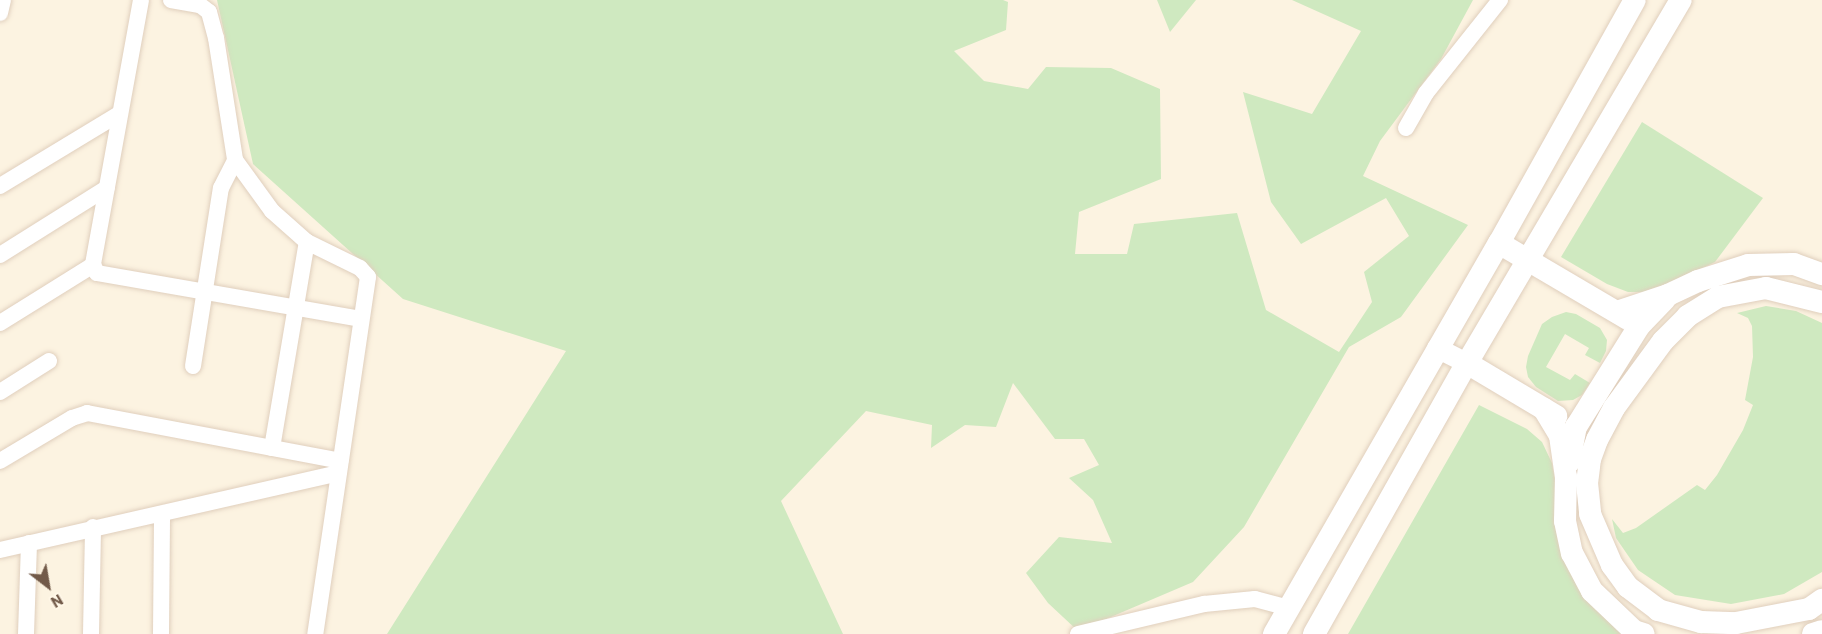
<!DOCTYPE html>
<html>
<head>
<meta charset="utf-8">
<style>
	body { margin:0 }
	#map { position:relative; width:1822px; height:634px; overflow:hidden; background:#fcf3e1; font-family:Barlow,sans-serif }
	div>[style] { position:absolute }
	.green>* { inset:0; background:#cfe9c0 }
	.roads { filter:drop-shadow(0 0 2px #e0cfbd) drop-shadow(0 0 2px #e0cfbd) }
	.minor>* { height:16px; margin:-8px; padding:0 8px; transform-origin:8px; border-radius:8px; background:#fff }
	.tertiary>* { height:20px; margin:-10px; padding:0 10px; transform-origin:10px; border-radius:10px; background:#fff }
	.secondary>* { height:22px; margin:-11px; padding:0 11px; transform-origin:11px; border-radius:11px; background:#fff }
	span { translate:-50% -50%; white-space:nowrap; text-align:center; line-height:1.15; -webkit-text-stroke:5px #fff7e7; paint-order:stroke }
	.north { position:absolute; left:18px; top:556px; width:60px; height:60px; -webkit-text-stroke:4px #fff7e7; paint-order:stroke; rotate:149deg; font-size:16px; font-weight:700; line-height:24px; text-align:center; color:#725a49 }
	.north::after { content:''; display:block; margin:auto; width:21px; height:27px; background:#725a49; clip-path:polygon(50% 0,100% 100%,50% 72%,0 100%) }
</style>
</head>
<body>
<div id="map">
	<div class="green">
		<div style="clip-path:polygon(217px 0,1003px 0,1008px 2px,1006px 30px,954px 51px,984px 81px,1028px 89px,1046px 67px,1111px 68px,1160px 89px,1161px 179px,1079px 212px,1075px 254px,1127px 254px,1134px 224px,1237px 213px,1266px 310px,1339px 352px,1372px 302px,1364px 272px,1409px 236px,1386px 198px,1301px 244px,1271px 202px,1243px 92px,1312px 114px,1361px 31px,1292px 0,1473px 0,1441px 59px,1380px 141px,1363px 176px,1468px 225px,1401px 317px,1349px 347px,1244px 527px,1193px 582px,1078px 631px,1048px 603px,1026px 573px,1059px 537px,1112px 543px,1093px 500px,1069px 478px,1099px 465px,1084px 439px,1055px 439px,1013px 383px,996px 427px,965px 425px,931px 448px,932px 425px,866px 411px,781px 501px,843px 634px,387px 634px,566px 351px,403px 299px,253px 164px)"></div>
		<div style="clip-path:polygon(1157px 0,1196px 0,1170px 32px)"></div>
		<div style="clip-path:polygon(1642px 122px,1763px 198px,1715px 262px,1669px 284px,1645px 292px,1628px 292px,1607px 284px,1561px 257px)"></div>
		<div style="clip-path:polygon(1766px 306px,1796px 311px,1822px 323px,1822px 572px,1784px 594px,1731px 604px,1675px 595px,1638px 570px,1616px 538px,1612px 519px,1623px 533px,1636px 528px,1697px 485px,1705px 490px,1717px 475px,1743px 430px,1753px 405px,1745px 400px,1753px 357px,1752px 326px,1748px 318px,1737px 313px)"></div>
		<div style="clip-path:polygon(1566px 312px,1576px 314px,1600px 328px,1607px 340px,1606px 351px,1600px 363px,1585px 355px,1589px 348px,1565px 334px,1546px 367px,1570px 380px,1575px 374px,1590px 383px,1582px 395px,1573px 400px,1558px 401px,1536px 387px,1528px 377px,1526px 367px,1528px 356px,1542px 324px,1552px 317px)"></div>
		<div style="clip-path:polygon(1479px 405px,1527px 429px,1542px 442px,1552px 463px,1556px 486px,1555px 517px,1628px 634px,1348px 634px)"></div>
	</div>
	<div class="roads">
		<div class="minor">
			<div style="left:141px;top:0;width:269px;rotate:100.3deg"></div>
			<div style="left:93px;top:265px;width:9px;rotate:63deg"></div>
			<div style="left:97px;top:273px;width:268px;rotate:9.9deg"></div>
			<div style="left:171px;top:0;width:29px;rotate:10deg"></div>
			<div style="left:200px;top:5px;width:11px;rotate:38deg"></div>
			<div style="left:209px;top:12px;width:27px;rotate:75deg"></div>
			<div style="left:216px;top:38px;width:123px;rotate:81.1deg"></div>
			<div style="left:235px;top:160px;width:63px;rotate:54deg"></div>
			<div style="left:272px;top:211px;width:47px;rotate:41.5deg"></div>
			<div style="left:307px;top:242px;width:59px;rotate:26.1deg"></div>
			<div style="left:360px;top:268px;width:12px;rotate:48deg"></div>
			<div style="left:368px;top:277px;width:361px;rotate:98.4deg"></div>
			<div style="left:0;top:13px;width:13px;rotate:-77deg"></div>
			<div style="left:1406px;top:128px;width:40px;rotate:-60.3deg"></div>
			<div style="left:1426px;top:93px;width:119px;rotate:-51.5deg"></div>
			<div style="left:0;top:186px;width:139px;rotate:-31.2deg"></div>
			<div style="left:0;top:255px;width:126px;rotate:-32.1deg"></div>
			<div style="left:0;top:323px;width:110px;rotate:-31.9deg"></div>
			<div style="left:193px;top:366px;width:180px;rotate:-81.1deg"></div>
			<div style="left:221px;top:188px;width:31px;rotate:-63deg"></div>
			<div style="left:0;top:392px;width:58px;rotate:-32.3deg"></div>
			<div style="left:272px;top:448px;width:209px;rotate:-80.4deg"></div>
			<div style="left:0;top:461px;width:84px;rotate:-30.8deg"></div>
			<div style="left:72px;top:418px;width:16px;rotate:-18deg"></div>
			<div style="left:87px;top:413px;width:258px;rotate:10.7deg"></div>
			<div style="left:0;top:550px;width:347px;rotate:-12.8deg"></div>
			<div style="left:26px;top:634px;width:91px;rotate:-88.1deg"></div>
			<div style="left:91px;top:634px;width:107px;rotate:-88.9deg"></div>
			<div style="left:161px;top:634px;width:119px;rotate:-89.5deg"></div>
			<div style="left:1078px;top:634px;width:130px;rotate:-13.4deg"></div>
			<div style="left:1204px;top:604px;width:51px;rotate:-5.6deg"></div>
			<div style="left:1255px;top:599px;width:35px;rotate:15deg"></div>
		</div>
		<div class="tertiary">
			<div style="left:1437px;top:348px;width:34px;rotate:27deg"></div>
		</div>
		<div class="secondary">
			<div style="left:1499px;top:243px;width:150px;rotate:30.5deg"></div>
			<div style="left:1822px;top:302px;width:58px;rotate:-166deg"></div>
			<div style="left:1766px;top:288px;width:49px;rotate:169.4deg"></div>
			<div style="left:1718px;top:297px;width:36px;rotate:148deg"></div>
			<div style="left:1688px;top:316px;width:35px;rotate:135deg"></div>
			<div style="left:1663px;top:341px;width:83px;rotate:126.2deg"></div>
			<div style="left:1614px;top:408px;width:36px;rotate:118deg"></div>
			<div style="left:1597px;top:440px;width:20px;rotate:110deg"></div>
			<div style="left:1590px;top:459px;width:24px;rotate:97deg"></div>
			<div style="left:1587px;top:483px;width:31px;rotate:84deg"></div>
			<div style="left:1590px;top:514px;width:56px;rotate:66.7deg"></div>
			<div style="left:1612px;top:565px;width:27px;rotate:54deg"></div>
			<div style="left:1628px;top:587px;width:38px;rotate:37deg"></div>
			<div style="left:1658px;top:610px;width:45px;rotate:15.6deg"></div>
			<div style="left:1701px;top:622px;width:35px;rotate:2deg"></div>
			<div style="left:1736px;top:623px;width:74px;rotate:-10.9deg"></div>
			<div style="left:1809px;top:609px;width:16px;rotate:-35deg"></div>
			<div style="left:1617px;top:312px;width:54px;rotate:-18.4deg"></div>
			<div style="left:1668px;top:295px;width:33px;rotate:-25deg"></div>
			<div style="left:1698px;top:281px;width:52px;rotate:-17.7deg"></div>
			<div style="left:1748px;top:265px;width:46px;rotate:-1.2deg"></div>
			<div style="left:1794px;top:264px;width:30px;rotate:20deg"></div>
			<div style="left:1467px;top:363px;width:104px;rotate:30.8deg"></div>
			<div style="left:1544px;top:409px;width:31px;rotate:59deg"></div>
			<div style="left:1560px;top:436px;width:41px;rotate:81.7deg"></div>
			<div style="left:1566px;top:477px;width:44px;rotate:91.3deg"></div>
			<div style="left:1565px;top:521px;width:33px;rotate:78deg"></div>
			<div style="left:1572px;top:553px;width:43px;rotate:62.2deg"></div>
			<div style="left:1592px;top:591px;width:58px;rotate:43.6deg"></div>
			<div style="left:1634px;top:631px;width:10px;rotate:17deg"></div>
			<div style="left:1569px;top:462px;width:36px;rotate:-79deg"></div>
			<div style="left:1576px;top:427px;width:119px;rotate:-58deg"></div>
			<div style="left:1639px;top:326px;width:37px;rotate:-46deg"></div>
			<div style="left:1274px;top:634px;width:451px;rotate:-60.1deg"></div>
			<div style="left:1499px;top:243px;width:278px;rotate:-60.8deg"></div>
			<div style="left:1314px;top:634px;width:311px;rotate:-60.6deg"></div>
			<div style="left:1467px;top:363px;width:421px;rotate:-59.5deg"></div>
			<div style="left:1813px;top:634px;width:9px;rotate:-18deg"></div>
		</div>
	</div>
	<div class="north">N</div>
</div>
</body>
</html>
